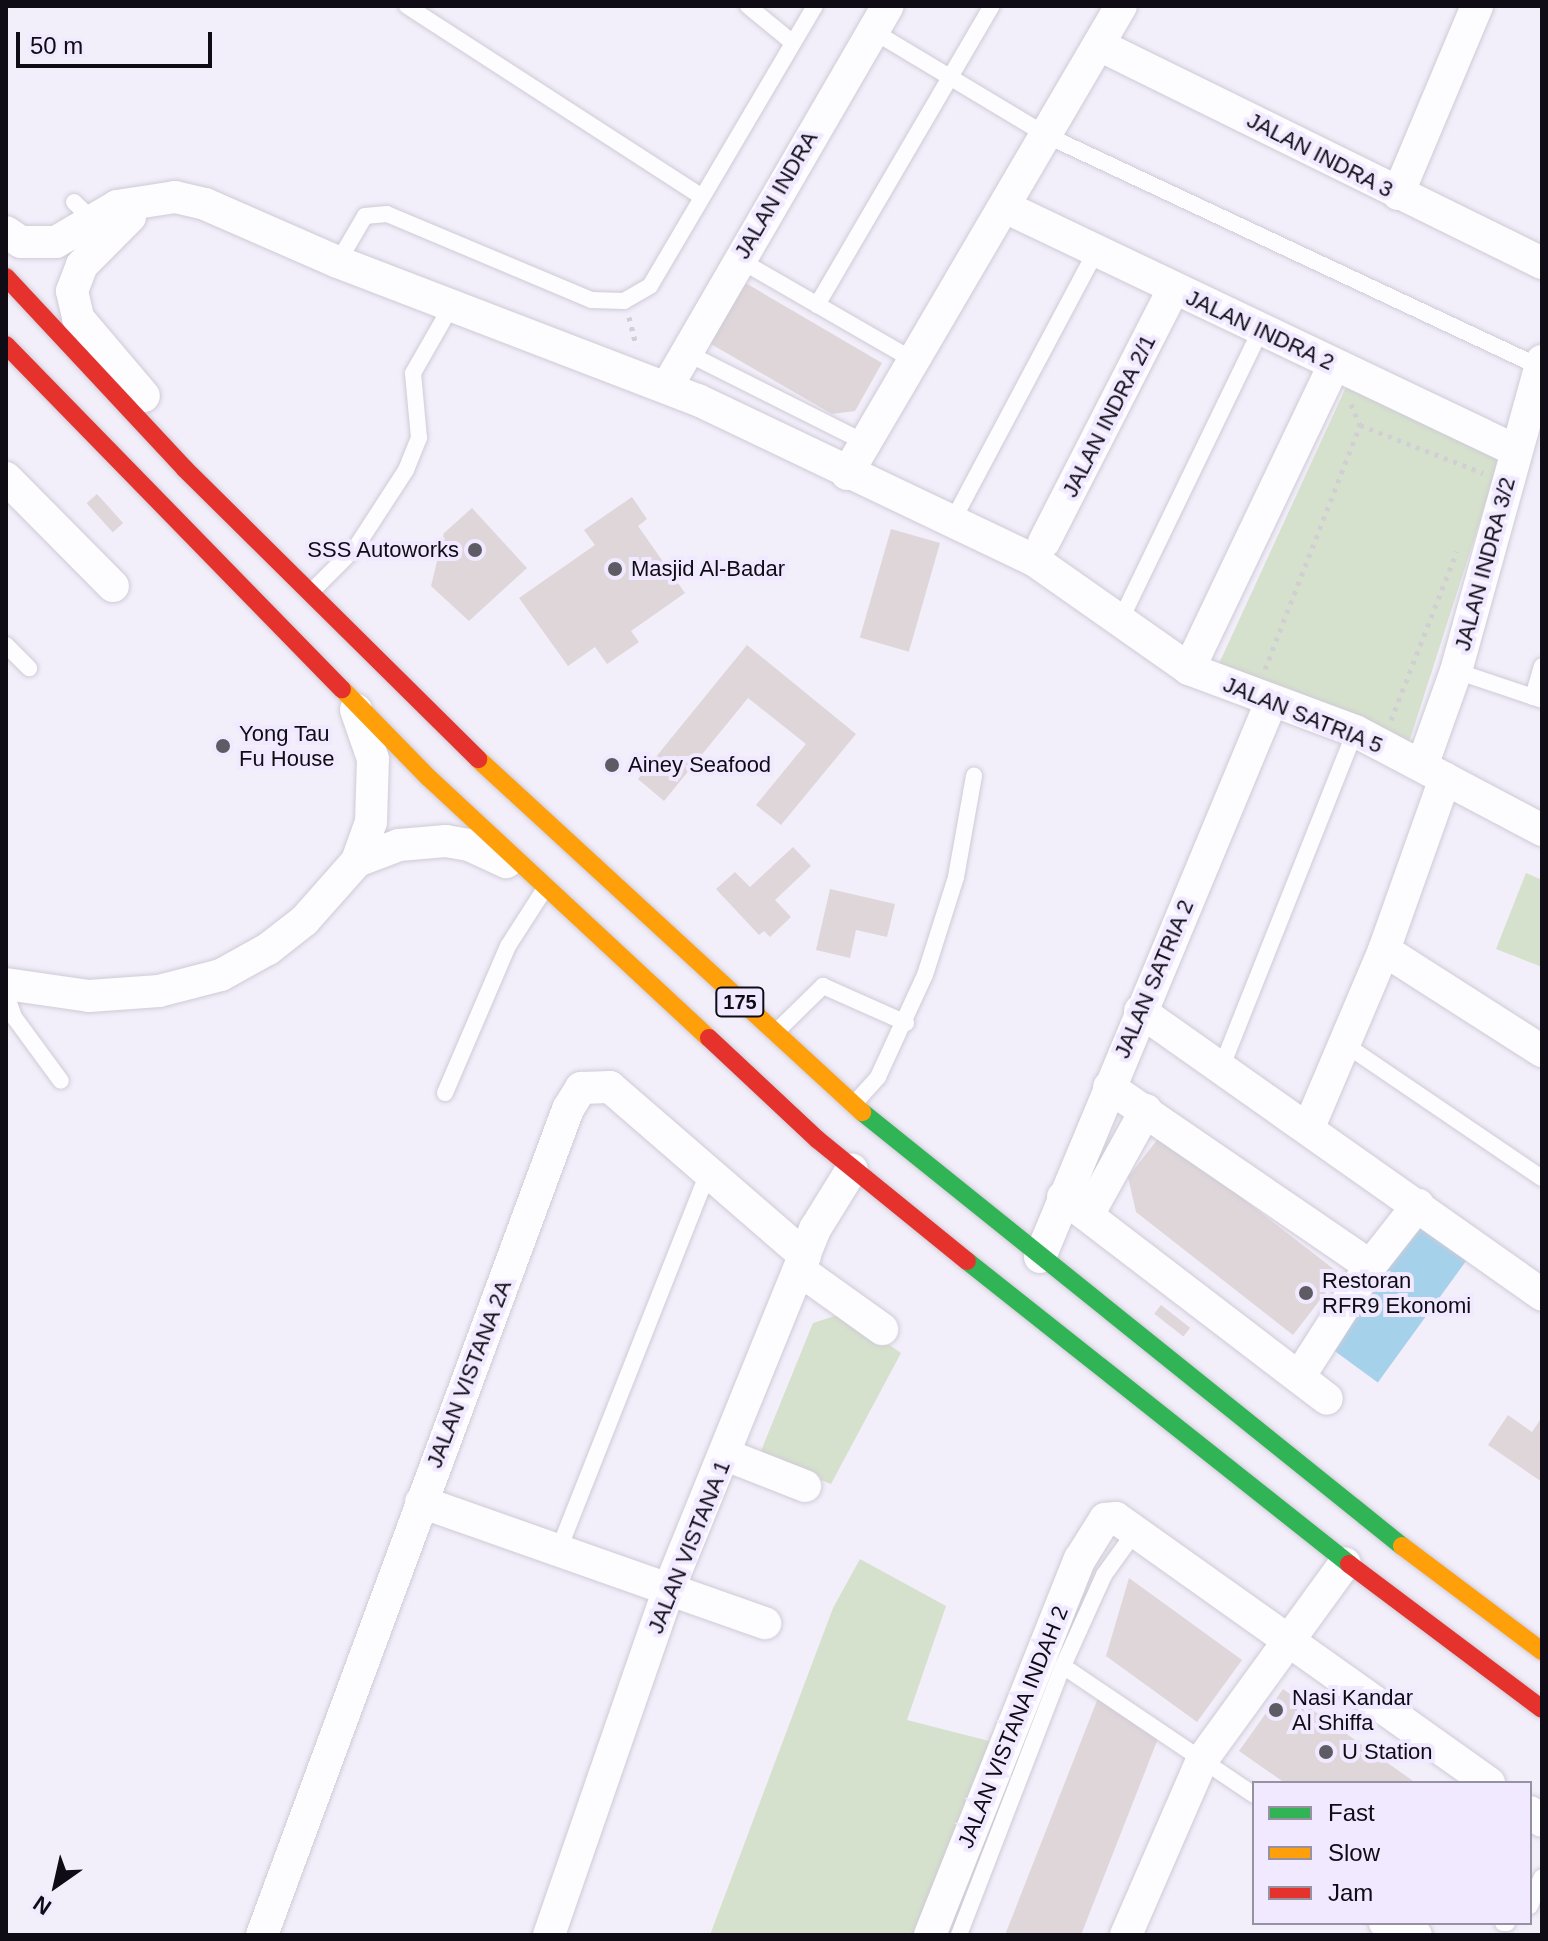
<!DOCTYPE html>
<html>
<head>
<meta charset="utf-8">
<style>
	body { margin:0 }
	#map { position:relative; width:1548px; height:1941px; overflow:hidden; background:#f2eefa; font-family:Helvetica,sans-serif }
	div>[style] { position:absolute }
	.green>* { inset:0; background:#d6e1cd }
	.water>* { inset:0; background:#a6d1eb; transform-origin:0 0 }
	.building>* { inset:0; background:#dfd6da; transform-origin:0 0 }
	.path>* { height:5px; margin-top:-2.5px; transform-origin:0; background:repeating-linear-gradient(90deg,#d1cfd3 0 4px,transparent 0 10px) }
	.roads { filter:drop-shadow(0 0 2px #cfcbd6) drop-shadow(0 0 2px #cfcbd6) }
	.lane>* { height:16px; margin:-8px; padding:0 8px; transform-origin:8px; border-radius:8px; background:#fdfcfe }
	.street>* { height:32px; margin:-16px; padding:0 16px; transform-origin:16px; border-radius:16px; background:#fdfcfe }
	.fast>* { height:18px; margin:-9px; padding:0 9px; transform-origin:9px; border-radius:9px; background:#30b455 }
	.slow>* { height:18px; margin:-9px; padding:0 9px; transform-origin:9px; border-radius:9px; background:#ff9f0a }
	.jam>* { height:18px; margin:-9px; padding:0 9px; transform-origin:9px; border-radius:9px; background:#e5322d }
	.dots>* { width:22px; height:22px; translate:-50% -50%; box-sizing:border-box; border:4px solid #f1e9ff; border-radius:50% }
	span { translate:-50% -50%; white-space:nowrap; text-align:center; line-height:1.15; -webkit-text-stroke:8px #f1e9ff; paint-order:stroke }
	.shield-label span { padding:2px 6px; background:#f1e9ff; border:2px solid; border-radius:6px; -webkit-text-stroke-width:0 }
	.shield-label { font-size:20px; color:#0f0c15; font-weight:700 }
	.street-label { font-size:22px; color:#0f0c15 }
	.poi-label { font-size:22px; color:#0f0c15 }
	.right { translate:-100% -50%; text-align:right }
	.left { translate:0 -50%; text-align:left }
	.frame { position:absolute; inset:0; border:8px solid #0f0c15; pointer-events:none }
	.legend { position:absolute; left:1252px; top:1781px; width:280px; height:144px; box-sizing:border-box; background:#f1e9ff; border:2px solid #9791a1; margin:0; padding:10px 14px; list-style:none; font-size:24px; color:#0f0c15 }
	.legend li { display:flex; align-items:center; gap:16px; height:40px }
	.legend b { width:40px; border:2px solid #9791a1 }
	.north { position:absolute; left:16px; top:1845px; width:80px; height:80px; -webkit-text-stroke:6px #f1e9ff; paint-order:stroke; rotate:214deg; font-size:22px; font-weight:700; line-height:32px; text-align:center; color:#0f0c15 }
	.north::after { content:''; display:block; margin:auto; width:28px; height:36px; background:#0f0c15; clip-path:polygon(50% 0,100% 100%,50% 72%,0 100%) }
	.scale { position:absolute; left:16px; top:32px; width:196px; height:36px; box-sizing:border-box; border:4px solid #0f0c15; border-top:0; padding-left:10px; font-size:24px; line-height:28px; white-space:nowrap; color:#0f0c15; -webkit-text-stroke:6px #f1e9ff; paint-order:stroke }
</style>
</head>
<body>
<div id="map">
	<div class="green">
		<div style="clip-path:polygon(1346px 387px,1501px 455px,1405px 755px,1217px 668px)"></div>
		<div style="clip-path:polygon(1526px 873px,1542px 880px,1542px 967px,1496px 949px)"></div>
		<div style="clip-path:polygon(844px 1313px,901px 1353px,831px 1484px,759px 1456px,813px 1323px)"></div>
		<div style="clip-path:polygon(860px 1559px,946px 1606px,907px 1720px,993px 1742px,916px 1935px,710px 1935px,833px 1608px)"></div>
	</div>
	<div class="water">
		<div style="left:1416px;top:1221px;width:64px;height:153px;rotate:36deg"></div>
	</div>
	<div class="building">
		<div style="clip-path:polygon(737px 278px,882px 363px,855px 411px,832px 414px,704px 340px)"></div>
		<div style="left:97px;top:494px;width:39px;height:14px;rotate:48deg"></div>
		<div style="clip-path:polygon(632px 497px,647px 519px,638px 526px,685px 593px,631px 631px,639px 642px,607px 664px,595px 647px,568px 666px,519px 598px,595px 545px,584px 530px)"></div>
		<div style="clip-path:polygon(472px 508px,527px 568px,469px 621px,431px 586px,444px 533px)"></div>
		<div style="left:891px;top:529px;width:51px;height:113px;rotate:16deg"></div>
		<div style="clip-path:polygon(747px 645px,856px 734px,781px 825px,756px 805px,806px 744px,748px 698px,664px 801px,638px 779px)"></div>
		<div style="clip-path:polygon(793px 847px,811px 866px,775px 900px,791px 917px,770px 937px,764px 931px,759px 935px,716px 889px,735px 872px,750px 887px)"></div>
		<div style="clip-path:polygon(830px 889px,895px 904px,887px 937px,856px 930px,850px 958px,816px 950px)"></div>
		<div style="clip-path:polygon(1161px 1135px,1340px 1274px,1293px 1335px,1136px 1212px,1128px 1177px)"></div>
		<div style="left:1161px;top:1305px;width:37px;height:11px;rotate:38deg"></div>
		<div style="clip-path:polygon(1508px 1415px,1532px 1432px,1542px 1417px,1542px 1482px,1488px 1445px)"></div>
		<div style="clip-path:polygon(1129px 1578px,1242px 1660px,1197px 1722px,1106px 1656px)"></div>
		<div style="clip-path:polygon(1283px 1689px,1416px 1783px,1285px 1783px,1239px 1751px)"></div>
		<div style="clip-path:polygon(1100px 1693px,1159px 1736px,1081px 1935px,1005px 1935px)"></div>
	</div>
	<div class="path">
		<div style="left:629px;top:317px;width:30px;rotate:76deg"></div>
		<div style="left:1351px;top:404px;width:23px;rotate:67deg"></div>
		<div style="left:1265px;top:669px;width:262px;rotate:-68.7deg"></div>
		<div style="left:1360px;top:425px;width:132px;rotate:21.3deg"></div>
		<div style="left:1391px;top:720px;width:181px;rotate:-68.7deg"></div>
	</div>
	<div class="roads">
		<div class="lane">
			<div style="left:407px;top:6px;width:351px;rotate:32.9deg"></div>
			<div style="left:748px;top:6px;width:58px;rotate:39.4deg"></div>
			<div style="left:873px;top:31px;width:204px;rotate:31deg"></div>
			<div style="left:1048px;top:136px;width:544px;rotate:25.15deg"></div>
			<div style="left:74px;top:202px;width:29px;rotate:44deg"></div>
			<div style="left:738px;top:259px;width:202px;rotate:30deg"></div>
			<div style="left:338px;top:262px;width:53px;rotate:-59.6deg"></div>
			<div style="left:365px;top:216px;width:22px;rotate:-5deg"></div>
			<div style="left:387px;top:214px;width:222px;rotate:22.8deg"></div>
			<div style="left:592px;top:300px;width:32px;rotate:2deg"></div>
			<div style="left:624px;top:301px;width:30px;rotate:-30deg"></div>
			<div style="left:650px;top:286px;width:325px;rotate:-59.5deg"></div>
			<div style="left:817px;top:305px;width:346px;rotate:-59.7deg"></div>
			<div style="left:685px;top:352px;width:200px;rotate:26.7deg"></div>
			<div style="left:952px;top:522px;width:307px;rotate:-62deg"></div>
			<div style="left:310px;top:593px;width:65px;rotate:-45deg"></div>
			<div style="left:356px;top:547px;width:92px;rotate:-57deg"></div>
			<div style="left:406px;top:470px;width:35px;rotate:-68deg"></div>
			<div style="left:419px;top:438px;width:65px;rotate:-95.3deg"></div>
			<div style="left:413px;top:373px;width:78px;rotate:-60.2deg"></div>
			<div style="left:1121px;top:619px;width:321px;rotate:-64.2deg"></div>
			<div style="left:6px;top:645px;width:33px;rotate:45deg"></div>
			<div style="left:1456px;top:671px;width:91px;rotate:18.6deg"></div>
			<div style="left:1533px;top:697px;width:32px;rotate:-74deg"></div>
			<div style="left:6px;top:994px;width:24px;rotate:71deg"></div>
			<div style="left:14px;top:1017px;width:79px;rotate:53.7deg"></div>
			<div style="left:776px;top:1032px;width:66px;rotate:-44.4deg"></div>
			<div style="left:823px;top:986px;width:91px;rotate:24deg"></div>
			<div style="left:1343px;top:1043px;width:240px;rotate:34.2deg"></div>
			<div style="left:1222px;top:1066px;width:360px;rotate:-68.3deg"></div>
			<div style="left:445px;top:1093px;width:160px;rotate:-66.8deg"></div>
			<div style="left:508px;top:946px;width:67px;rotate:-57.3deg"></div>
			<div style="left:853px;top:1105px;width:38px;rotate:-48deg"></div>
			<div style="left:878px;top:1077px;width:112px;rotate:-65.3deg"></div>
			<div style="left:925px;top:975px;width:103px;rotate:-72.4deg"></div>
			<div style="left:956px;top:877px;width:103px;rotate:-79.9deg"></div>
			<div style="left:557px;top:1554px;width:411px;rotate:-68.4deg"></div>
			<div style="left:1063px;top:1666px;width:230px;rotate:34deg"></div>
			<div style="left:1530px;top:1906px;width:31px;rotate:-68deg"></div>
			<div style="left:1503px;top:1923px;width:4px"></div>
			<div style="left:959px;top:1935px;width:288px;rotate:-68.9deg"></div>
			<div style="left:1063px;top:1666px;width:100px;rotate:-65.7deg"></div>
			<div style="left:1104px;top:1575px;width:53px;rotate:-54.2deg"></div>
		</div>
		<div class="street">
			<div style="left:1099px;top:45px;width:494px;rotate:26.2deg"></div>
			<div style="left:1398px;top:194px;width:204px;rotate:-67.2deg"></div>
			<div style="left:1005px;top:207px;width:565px;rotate:25.48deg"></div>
			<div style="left:130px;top:217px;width:68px;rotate:135deg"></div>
			<div style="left:82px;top:265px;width:28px;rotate:111deg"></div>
			<div style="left:72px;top:291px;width:28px;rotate:77deg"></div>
			<div style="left:78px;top:318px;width:102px;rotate:49.8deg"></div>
			<div style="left:6px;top:232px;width:18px;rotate:34deg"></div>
			<div style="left:21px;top:242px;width:35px"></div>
			<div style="left:56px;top:242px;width:71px;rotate:-30.5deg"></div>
			<div style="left:117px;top:206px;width:59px;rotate:-8.8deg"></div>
			<div style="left:175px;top:197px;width:31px;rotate:13deg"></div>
			<div style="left:205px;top:204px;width:145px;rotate:23.6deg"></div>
			<div style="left:338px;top:262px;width:386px;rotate:21deg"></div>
			<div style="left:698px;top:400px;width:372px;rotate:25.5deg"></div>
			<div style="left:1034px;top:560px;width:189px;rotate:35.1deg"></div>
			<div style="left:1189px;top:669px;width:177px;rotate:20.5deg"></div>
			<div style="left:1355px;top:731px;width:212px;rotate:27.9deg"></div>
			<div style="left:668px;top:385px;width:438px;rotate:-59.9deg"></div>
			<div style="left:847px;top:474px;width:542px;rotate:-59.65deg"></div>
			<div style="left:6px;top:478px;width:152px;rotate:45.3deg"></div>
			<div style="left:1044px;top:542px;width:283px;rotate:-62.9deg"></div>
			<div style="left:1189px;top:669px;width:337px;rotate:-64.5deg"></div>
			<div style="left:1422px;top:766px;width:101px;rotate:-70.3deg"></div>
			<div style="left:1456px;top:671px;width:322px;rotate:-74.5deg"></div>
			<div style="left:357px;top:861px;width:45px;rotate:-20.9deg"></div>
			<div style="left:399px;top:845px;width:47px;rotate:-4.9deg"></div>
			<div style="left:446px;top:841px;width:23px;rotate:10deg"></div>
			<div style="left:469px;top:845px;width:41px;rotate:24.7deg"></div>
			<div style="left:1384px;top:950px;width:188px;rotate:32.6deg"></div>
			<div style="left:6px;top:984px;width:84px;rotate:8.2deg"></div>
			<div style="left:89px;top:996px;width:70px;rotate:-4.1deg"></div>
			<div style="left:159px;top:991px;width:64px;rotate:-14.5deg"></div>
			<div style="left:221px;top:975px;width:54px;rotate:-29deg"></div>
			<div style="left:268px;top:949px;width:46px;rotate:-37.9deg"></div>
			<div style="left:304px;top:921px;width:80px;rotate:-48.5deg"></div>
			<div style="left:357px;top:861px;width:41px;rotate:-70.3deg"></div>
			<div style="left:371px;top:822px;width:63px;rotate:-88.2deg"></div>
			<div style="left:373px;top:759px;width:52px;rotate:-109.1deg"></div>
			<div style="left:1140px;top:1011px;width:492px;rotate:35.2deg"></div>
			<div style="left:1109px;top:1087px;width:316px;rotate:34.4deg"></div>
			<div style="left:1309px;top:1127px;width:192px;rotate:-67deg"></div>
			<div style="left:1384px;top:950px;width:182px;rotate:-70.4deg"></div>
			<div style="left:1063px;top:1197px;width:332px;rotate:37.4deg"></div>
			<div style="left:1088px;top:1215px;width:120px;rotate:-61.1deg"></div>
			<div style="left:1040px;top:1257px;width:601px;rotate:-67.4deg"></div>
			<div style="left:801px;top:1271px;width:100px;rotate:35.6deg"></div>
			<div style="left:1299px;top:1377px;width:132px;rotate:-57.4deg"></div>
			<div style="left:1370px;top:1266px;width:78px;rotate:-51.8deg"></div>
			<div style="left:726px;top:1455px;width:85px;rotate:21.4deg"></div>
			<div style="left:421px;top:1502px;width:365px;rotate:19.4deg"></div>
			<div style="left:1530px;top:1812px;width:15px;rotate:37deg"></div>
			<div style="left:1385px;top:1923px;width:33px;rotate:21deg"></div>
			<div style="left:262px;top:1935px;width:881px;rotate:-69.67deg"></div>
			<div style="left:568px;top:1109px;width:25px;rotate:-58deg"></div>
			<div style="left:581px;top:1088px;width:29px;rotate:-2deg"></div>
			<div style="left:610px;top:1087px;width:258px;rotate:40.9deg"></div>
			<div style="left:549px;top:1935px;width:364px;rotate:-70.9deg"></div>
			<div style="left:668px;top:1591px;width:391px;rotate:-67.9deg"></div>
			<div style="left:815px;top:1229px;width:70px;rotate:-58.3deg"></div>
			<div style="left:930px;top:1935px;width:405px;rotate:-68.3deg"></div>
			<div style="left:1080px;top:1559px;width:47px;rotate:-58deg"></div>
			<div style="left:1105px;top:1519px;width:11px;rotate:-5deg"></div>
			<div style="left:1116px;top:1518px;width:458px;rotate:35.4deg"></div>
			<div style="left:1126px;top:1935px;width:191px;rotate:-66.5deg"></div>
			<div style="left:1202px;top:1760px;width:243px;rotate:-54deg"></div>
		</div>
		<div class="fast">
			<div style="left:862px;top:1112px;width:693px;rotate:38.79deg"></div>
			<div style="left:967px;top:1261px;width:488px;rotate:38.4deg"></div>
		</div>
		<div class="slow">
			<div style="left:342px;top:689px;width:124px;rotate:45.7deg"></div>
			<div style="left:429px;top:778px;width:382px;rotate:42.9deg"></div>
			<div style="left:478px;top:759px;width:522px;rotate:42.59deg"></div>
			<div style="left:1402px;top:1546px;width:175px;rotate:36.9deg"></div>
		</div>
		<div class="jam">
			<div style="left:6px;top:277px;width:261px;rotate:47deg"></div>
			<div style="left:184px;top:468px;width:414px;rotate:44.7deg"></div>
			<div style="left:6px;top:345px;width:481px;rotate:45.7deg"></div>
			<div style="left:709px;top:1038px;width:149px;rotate:43.1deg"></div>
			<div style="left:818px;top:1140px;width:192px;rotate:39.1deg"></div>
			<div style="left:1349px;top:1564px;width:241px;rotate:36.9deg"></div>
		</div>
	</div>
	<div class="dots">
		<div style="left:475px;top:550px;background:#5e5b65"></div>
		<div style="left:615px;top:569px;background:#5e5b65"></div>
		<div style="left:223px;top:746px;background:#5e5b65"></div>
		<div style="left:612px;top:765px;background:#5e5b65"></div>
		<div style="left:1306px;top:1293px;background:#5e5b65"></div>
		<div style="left:1276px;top:1710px;background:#5e5b65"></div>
		<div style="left:1326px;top:1752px;background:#5e5b65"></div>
	</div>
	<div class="shield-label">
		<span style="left:740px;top:1002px">175</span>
	</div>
	<div class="street-label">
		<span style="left:1320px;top:155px;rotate:27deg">JALAN INDRA 3</span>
		<span style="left:776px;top:195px;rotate:-60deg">JALAN INDRA</span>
		<span style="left:1260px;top:330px;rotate:25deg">JALAN INDRA 2</span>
		<span style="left:1109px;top:416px;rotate:-63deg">JALAN INDRA 2/1</span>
		<span style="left:1485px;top:564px;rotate:-75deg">JALAN INDRA 3/2</span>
		<span style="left:1303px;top:715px;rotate:22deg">JALAN SATRIA 5</span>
		<span style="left:1154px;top:979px;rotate:-67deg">JALAN SATRIA 2</span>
		<span style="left:469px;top:1374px;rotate:-69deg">JALAN VISTANA 2A</span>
		<span style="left:689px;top:1547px;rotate:-68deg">JALAN VISTANA 1</span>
		<span style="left:1013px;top:1727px;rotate:-68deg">JALAN VISTANA INDAH 2</span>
	</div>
	<div class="poi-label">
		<span class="right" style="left:459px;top:550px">SSS Autoworks</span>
		<span class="left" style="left:631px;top:569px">Masjid Al-Badar</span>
		<span class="left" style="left:239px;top:746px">Yong Tau<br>Fu House</span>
		<span class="left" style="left:628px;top:765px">Ainey Seafood</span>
		<span class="left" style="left:1322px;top:1293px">Restoran<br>RFR9 Ekonomi</span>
		<span class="left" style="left:1292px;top:1710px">Nasi Kandar<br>Al Shiffa</span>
		<span class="left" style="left:1342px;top:1752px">U Station</span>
	</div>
	<div class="frame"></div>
	<ul class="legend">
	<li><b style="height:10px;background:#30b455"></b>Fast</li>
	<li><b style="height:10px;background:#ff9f0a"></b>Slow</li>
	<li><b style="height:10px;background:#e5322d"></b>Jam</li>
	</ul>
	<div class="north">N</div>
	<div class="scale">50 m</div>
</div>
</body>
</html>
